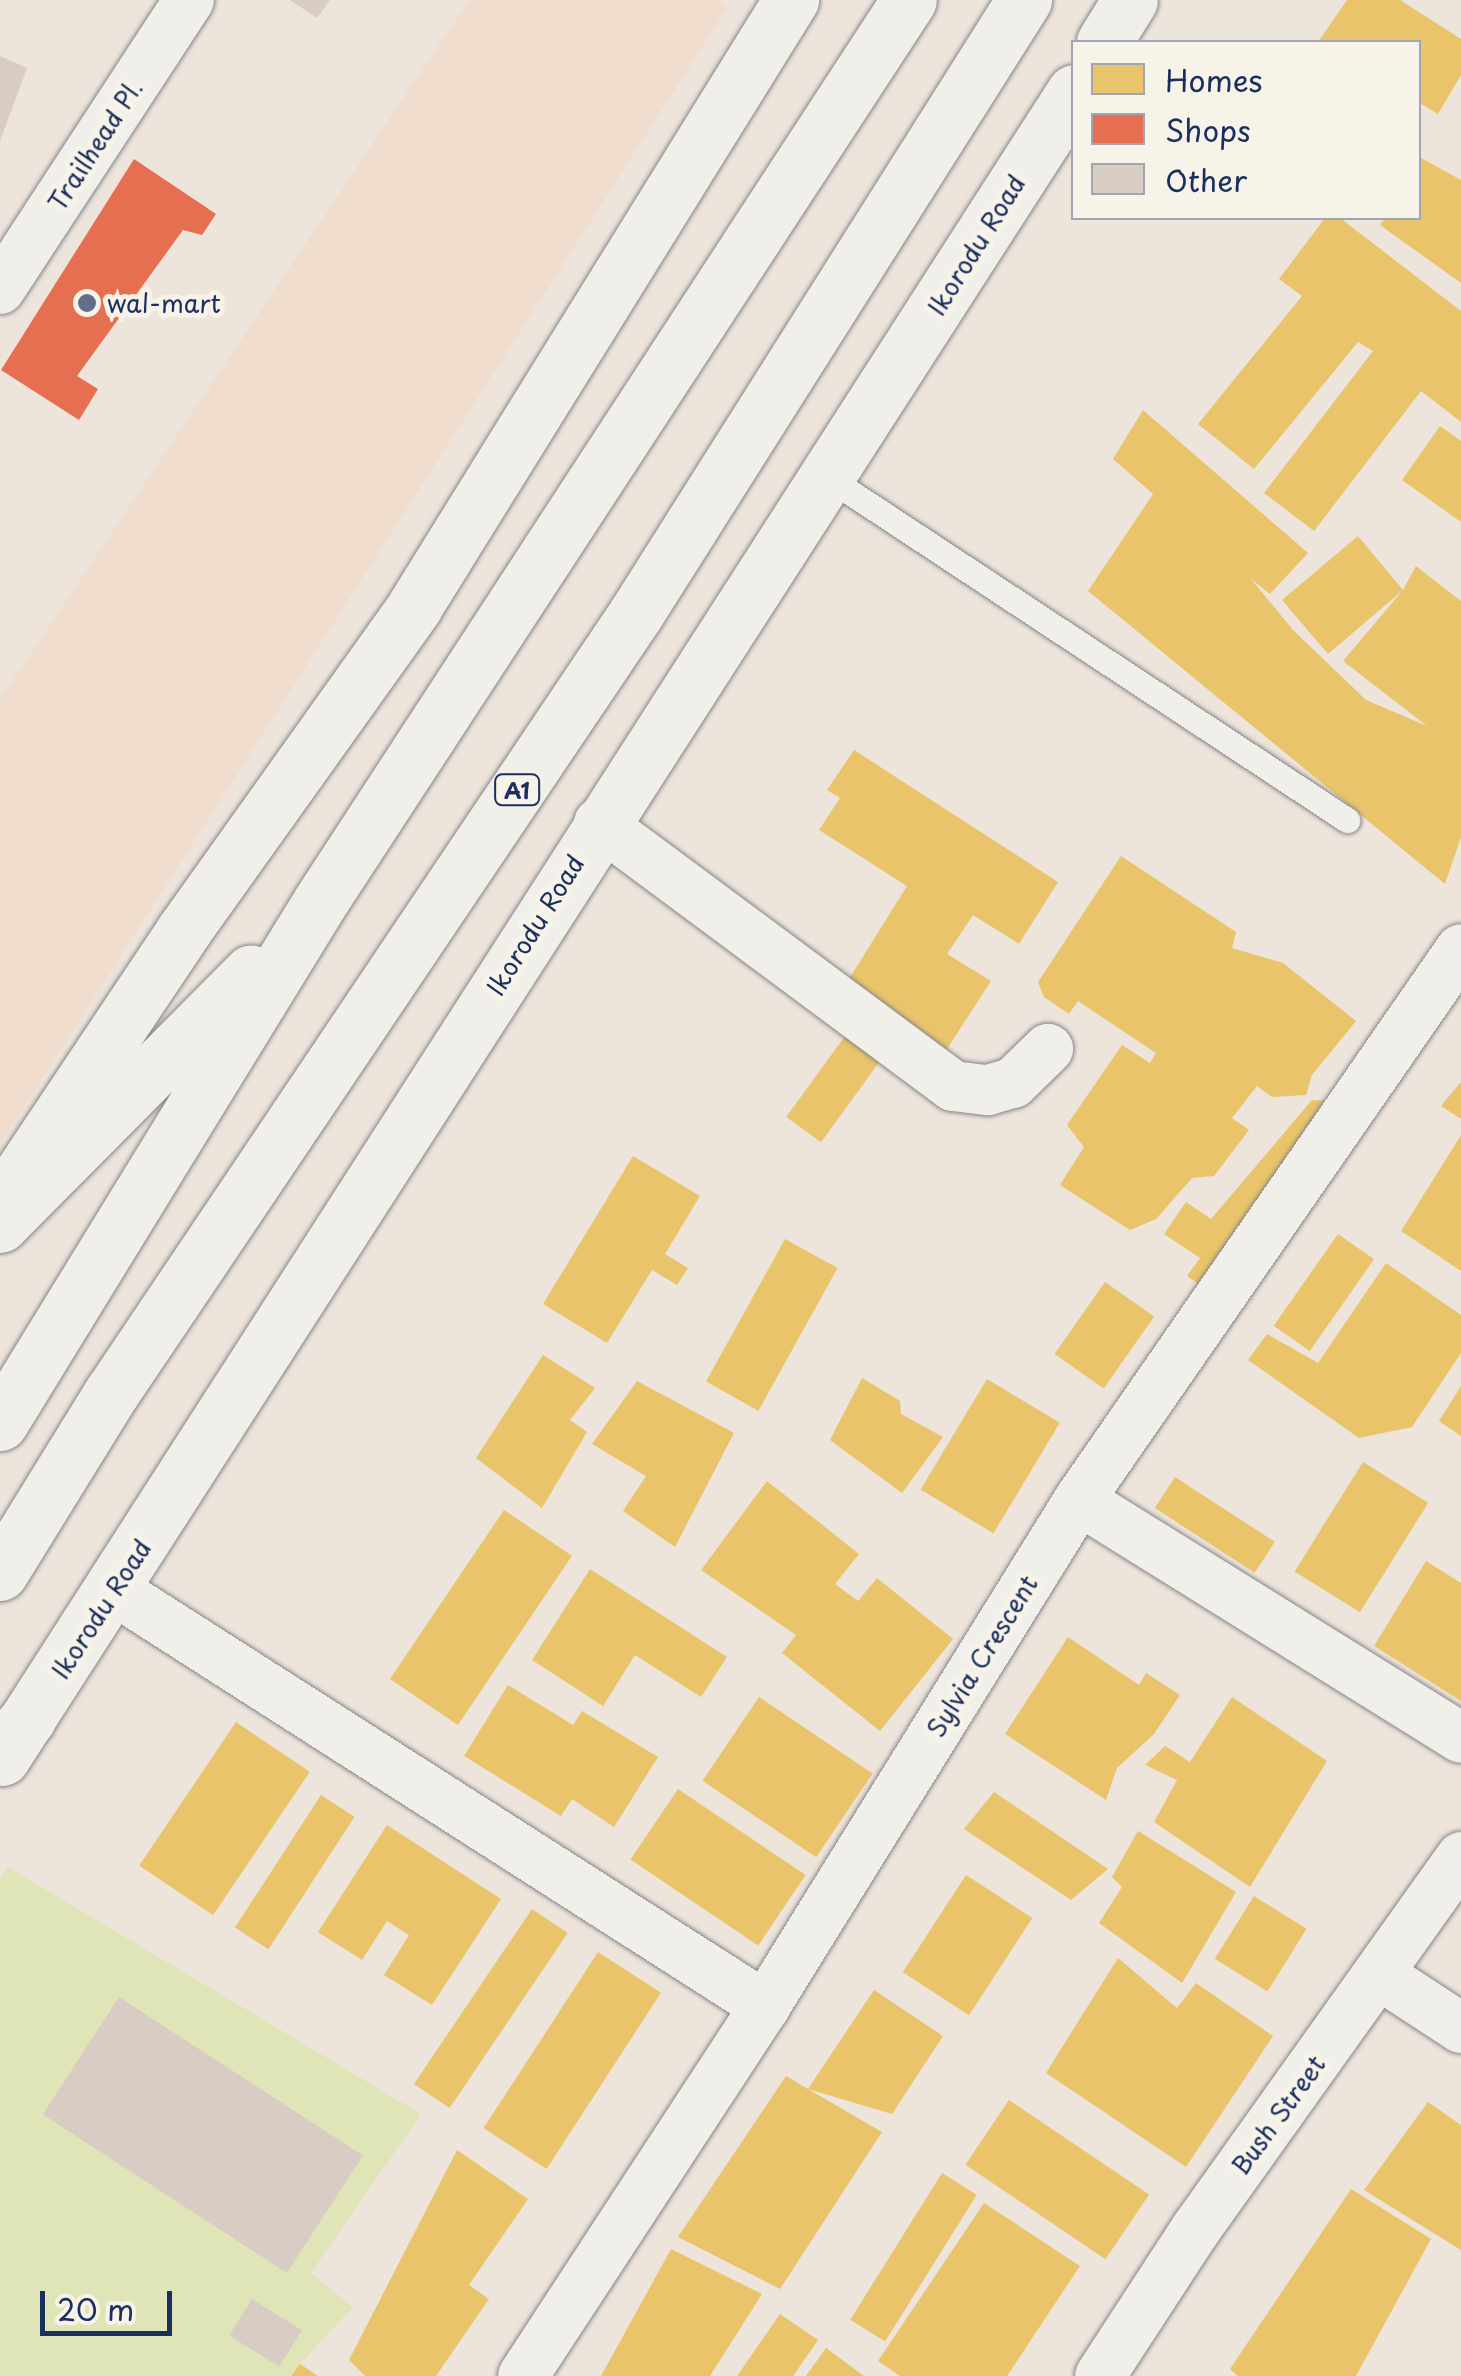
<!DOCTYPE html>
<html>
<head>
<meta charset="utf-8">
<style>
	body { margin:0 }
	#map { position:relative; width:1461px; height:2376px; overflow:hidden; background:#ede4db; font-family:"Playpen Sans",sans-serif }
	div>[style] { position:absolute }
	.built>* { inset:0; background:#f1ddce }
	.green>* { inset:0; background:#e0e5b7 }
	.homes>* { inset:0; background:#e9c46a; transform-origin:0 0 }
	.shops>* { inset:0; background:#e76f51 }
	.building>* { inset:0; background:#d8ccc5; transform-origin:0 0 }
	.roads { filter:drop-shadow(0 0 2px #86858a) drop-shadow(0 0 2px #86858a) }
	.service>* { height:25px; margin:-12.5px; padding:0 12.5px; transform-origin:12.5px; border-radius:12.5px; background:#f1efea }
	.minor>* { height:50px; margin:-25px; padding:0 25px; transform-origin:25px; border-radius:25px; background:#f1efea }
	.primary>* { height:55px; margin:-27.5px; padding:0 27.5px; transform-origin:27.5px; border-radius:27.5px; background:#f1efea }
	.motorway>* { height:55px; margin:-27.5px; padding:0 27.5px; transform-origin:27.5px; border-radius:27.5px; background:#f1efea }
	.dots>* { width:28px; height:28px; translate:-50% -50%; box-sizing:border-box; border:5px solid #f7f3e8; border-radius:50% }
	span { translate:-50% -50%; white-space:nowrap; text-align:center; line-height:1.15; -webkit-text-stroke:10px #f7f3e8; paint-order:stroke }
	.shield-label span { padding:2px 8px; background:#f7f3e8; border:2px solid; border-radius:8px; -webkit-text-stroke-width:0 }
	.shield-label { font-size:22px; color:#1b2f5e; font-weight:700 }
	.street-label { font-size:25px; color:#1b2f5e }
	.poi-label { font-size:25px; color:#1b2f5e }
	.left { translate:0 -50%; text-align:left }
	.legend { position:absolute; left:1071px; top:40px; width:350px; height:180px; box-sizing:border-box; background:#f7f3e8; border:2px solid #9fa5b1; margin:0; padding:12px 18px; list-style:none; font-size:30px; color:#1b2f5e }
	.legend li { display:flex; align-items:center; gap:20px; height:50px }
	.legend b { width:50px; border:2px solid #9fa5b1 }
	.scale { position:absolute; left:40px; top:2291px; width:132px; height:45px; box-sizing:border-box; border:5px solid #1b2f5e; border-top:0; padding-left:12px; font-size:30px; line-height:35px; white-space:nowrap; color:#1b2f5e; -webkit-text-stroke:8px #f7f3e8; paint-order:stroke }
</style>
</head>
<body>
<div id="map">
	<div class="built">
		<div style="clip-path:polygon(469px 0,716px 0,727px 8px,0 1145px,0 699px)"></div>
	</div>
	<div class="green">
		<div style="clip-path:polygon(8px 1867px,421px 2114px,311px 2273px,353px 2307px,289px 2376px,0 2376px,0 1879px)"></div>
	</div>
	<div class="homes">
		<div style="clip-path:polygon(1347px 0,1400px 0,1461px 39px,1461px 75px,1438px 114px,1418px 102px,1418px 42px,1318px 42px)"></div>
		<div style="clip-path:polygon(1421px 158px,1461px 180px,1461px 283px,1380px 225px,1385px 218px,1418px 218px)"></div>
		<div style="clip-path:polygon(1325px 218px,1340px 218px,1461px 311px,1461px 422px,1421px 391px,1314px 531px,1264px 493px,1373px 351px,1358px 342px,1254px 469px,1198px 424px,1302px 296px,1279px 279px)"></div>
		<div style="clip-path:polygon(1143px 410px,1308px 553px,1270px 594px,1251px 579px,1293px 630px,1366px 700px,1427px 726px,1343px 661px,1403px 590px,1328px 654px,1282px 600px,1358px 536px,1403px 590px,1416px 566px,1461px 601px,1461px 837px,1445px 884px,1088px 591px,1153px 494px,1113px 459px)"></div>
		<div style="clip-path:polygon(1440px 426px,1461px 441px,1461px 522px,1402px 480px)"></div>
		<div style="clip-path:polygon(854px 750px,1058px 882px,1019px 944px,973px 915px,947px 954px,991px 981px,936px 1066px,839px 995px,907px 886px,819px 830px,840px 798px,827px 790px)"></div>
		<div style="clip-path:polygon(1121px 856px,1236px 932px,1232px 948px,1283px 963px,1356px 1021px,1312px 1075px,1306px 1095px,1272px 1097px,1257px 1086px,1232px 1118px,1249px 1130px,1214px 1176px,1192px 1178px,1156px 1219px,1130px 1230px,1060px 1185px,1084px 1147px,1067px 1125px,1122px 1045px,1150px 1063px,1156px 1053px,1078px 1001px,1069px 1014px,1044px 997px,1038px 982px)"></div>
		<div style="left:845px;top:1036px;width:43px;height:100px;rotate:36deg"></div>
		<div style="clip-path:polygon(1461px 1082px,1461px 1119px,1441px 1106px)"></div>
		<div style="clip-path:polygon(1312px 1100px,1342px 1101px,1213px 1294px,1187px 1276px,1200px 1258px,1164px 1234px,1186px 1202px,1211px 1219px)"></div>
		<div style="clip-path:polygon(1461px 1135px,1461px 1271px,1401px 1231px)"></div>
		<div style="clip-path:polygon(633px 1156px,700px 1196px,665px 1254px,688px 1268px,677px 1285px,652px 1270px,607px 1343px,543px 1304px)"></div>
		<div style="left:1338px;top:1234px;width:44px;height:112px;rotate:35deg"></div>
		<div style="left:785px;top:1239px;width:60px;height:163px;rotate:29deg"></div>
		<div style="clip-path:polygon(1386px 1263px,1461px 1315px,1461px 1353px,1412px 1427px,1359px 1438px,1248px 1360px,1267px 1334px,1318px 1363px)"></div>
		<div style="left:1105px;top:1282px;width:60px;height:88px;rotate:35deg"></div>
		<div style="clip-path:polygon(543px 1355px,595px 1388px,570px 1420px,587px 1432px,542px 1508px,476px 1458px)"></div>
		<div style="clip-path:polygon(862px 1378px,900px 1401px,901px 1414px,943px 1437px,902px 1493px,830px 1440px)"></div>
		<div style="left:987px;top:1379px;width:85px;height:129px;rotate:31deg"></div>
		<div style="clip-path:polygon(637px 1381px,734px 1433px,675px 1547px,623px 1511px,646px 1476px,592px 1444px)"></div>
		<div style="clip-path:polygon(1461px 1386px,1461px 1436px,1439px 1421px)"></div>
		<div style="left:1363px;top:1462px;width:77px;height:129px;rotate:32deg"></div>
		<div style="left:1175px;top:1477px;width:119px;height:37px;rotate:33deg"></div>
		<div style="clip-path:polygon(767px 1481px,859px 1554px,835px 1584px,858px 1601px,877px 1578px,953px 1639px,880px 1731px,782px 1653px,796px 1635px,701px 1570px)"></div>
		<div style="left:504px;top:1510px;width:82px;height:204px;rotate:34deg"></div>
		<div style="clip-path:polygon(1426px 1561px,1461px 1583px,1461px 1701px,1374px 1646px)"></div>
		<div style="clip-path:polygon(590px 1569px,727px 1657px,701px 1697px,635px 1655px,603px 1706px,532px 1660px)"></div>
		<div style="clip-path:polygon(1068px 1637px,1139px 1685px,1146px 1673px,1180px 1695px,1154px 1734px,1117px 1768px,1106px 1800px,1005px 1734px)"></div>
		<div style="clip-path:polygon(508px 1685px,573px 1725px,582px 1711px,658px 1757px,614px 1827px,572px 1799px,561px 1816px,464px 1756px)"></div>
		<div style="left:759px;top:1697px;width:137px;height:101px;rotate:34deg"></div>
		<div style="clip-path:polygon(1232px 1697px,1327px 1761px,1250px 1887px,1154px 1822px,1177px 1780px,1145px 1765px,1165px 1746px,1190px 1762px)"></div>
		<div style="left:236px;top:1722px;width:89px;height:173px;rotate:34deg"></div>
		<div style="left:678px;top:1789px;width:154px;height:85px;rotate:34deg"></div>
		<div style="clip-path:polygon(994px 1792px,1108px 1869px,1071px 1900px,964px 1829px)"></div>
		<div style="left:321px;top:1795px;width:40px;height:158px;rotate:33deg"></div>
		<div style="clip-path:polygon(387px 1825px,501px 1899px,432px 2005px,384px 1975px,409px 1935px,387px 1921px,362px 1960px,318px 1932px)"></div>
		<div style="clip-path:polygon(1138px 1831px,1236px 1892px,1182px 1983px,1099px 1923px,1122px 1887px,1112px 1877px)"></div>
		<div style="left:966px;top:1875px;width:79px;height:116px;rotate:33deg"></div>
		<div style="left:1254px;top:1896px;width:62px;height:74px;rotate:32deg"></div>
		<div style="left:532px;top:1909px;width:43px;height:211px;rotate:34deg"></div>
		<div style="left:598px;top:1952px;width:75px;height:210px;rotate:33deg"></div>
		<div style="clip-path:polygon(1118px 1958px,1177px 2008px,1196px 1983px,1273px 2036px,1186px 2167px,1046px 2073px)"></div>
		<div style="clip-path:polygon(874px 1990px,943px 2036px,892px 2114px,808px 2089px,882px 2132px,780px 2289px,678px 2237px,786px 2076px,808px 2089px)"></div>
		<div style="left:1009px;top:2100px;width:169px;height:78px;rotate:34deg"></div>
		<div style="clip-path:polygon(1428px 2102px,1461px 2125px,1461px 2250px,1364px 2190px)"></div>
		<div style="clip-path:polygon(457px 2150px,528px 2199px,469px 2285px,489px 2299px,436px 2376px,365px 2376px,349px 2360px)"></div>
		<div style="left:942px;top:2173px;width:41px;height:173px;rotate:32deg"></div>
		<div style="clip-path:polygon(1351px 2189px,1431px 2239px,1356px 2376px,1238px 2376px,1230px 2369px)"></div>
		<div style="clip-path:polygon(984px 2203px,1080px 2266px,1007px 2376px,900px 2376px,878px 2361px)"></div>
		<div style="clip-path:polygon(671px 2249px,762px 2294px,710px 2376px,601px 2376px)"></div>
		<div style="clip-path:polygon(780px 2314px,818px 2340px,793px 2376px,737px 2376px)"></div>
		<div style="clip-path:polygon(826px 2348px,864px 2376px,806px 2376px)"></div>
		<div style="clip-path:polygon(300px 2364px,318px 2376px,291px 2376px)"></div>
	</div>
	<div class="shops">
		<div style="clip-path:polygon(134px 159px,216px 214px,202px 235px,183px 230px,77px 376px,98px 389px,79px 420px,1px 370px)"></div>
	</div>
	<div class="building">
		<div style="clip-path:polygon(290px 0,330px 0,317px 18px)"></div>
		<div style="clip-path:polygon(0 56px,27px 68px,0 141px)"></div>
		<div style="left:119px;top:1997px;width:291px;height:140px;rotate:33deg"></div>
		<div style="left:252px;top:2299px;width:59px;height:43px;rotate:32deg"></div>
	</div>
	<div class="roads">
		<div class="service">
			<div style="left:824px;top:475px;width:627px;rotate:33.41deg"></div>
		</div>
		<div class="minor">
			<div style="left:0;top:289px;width:345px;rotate:-56.8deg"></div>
			<div style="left:599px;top:823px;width:441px;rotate:36.6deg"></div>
			<div style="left:953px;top:1086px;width:35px;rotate:7deg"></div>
			<div style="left:988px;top:1090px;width:26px;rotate:-16deg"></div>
			<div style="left:1013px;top:1083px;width:49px;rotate:-44.2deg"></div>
			<div style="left:1079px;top:1500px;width:450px;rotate:31.9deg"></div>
			<div style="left:114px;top:1590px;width:773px;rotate:32.58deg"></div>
			<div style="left:1380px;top:1975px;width:97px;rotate:33.2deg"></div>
			<div style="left:523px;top:2376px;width:442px;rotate:-56.8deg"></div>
			<div style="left:765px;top:2006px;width:596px;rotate:-58.18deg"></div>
			<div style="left:1079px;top:1500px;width:670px;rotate:-55.27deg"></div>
			<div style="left:1100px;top:2376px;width:176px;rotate:-56.9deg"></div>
			<div style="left:1196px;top:2229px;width:457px;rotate:-54.5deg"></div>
		</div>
		<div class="primary">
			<div style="left:1104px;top:42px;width:49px;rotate:-58.2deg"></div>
			<div style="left:0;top:1205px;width:331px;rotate:-56.2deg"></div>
			<div style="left:184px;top:930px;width:397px;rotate:-54.5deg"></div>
			<div style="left:414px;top:607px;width:715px;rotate:-58.16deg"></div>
			<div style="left:2px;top:1758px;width:1981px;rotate:-57.24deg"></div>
		</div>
		<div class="motorway">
			<div style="left:0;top:1225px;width:356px;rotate:-45.2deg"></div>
			<div style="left:0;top:1423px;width:611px;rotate:-58.44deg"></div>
			<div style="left:320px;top:902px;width:1077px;rotate:-56.86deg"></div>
			<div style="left:0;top:1573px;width:213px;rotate:-58.3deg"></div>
			<div style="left:112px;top:1392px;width:937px;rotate:-56.06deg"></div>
			<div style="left:635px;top:615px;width:728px;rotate:-57.69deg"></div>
			<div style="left:0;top:1749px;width:41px;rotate:-47deg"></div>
		</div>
	</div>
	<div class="dots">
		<div style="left:87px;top:303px;background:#646e8a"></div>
	</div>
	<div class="shield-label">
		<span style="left:517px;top:790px">A1</span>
	</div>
	<div class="street-label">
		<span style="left:95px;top:145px;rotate:-57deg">Trailhead Pl.</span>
		<span style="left:976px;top:245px;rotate:-58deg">Ikorodu Road</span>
		<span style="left:535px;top:925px;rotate:-58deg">Ikorodu Road</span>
		<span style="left:101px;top:1609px;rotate:-57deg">Ikorodu Road</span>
		<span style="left:982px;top:1656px;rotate:-58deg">Sylvia Crescent</span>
		<span style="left:1278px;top:2115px;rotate:-54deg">Bush Street</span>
	</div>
	<div class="poi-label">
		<span class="left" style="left:107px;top:303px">wal-mart</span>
	</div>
	<ul class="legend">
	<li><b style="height:28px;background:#e9c46a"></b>Homes</li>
	<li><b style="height:28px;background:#e76f51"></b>Shops</li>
	<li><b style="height:28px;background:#d8ccc5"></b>Other</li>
	</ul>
	<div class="scale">20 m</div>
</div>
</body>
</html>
